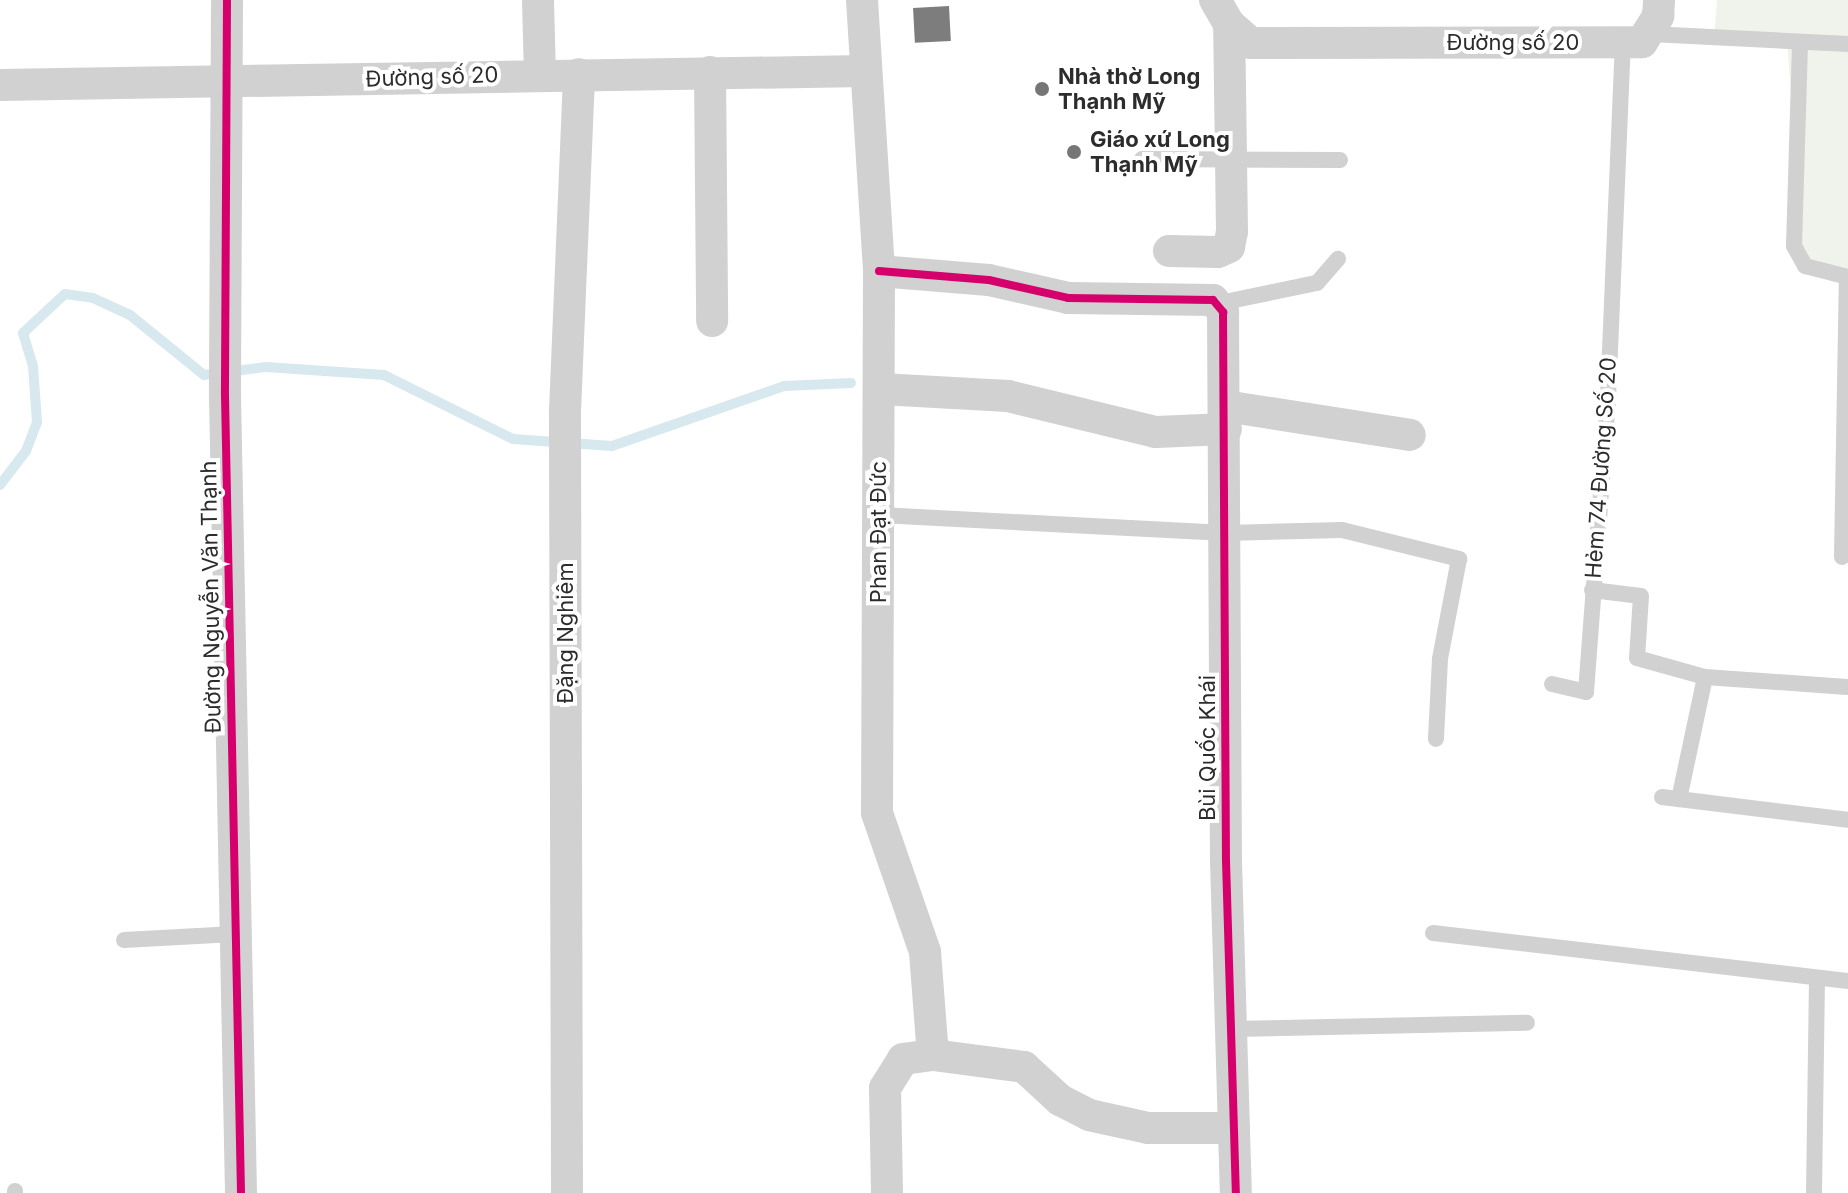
<!DOCTYPE html>
<html>
<head>
<meta charset="utf-8">
<style>
	body { margin:0 }
	#map { position:relative; width:1848px; height:1193px; overflow:hidden; background:#fff; font-family:Inter,sans-serif }
	div>[style] { position:absolute }
	.green>* { inset:0; background:#f0f3eb }
	.stream>* { height:10px; margin:-5px; padding:0 5px; transform-origin:5px; border-radius:5px; background:#d8e8ef }
	.building>* { inset:0; background:#7d7d7d; transform-origin:0 0 }
	.lane>* { height:16px; margin:-8px; padding:0 8px; transform-origin:8px; border-radius:8px; background:#d1d1d1 }
	.street>* { height:32px; margin:-16px; padding:0 16px; transform-origin:16px; border-radius:16px; background:#d1d1d1 }
	.cycleway>* { height:8px; margin:-4px; padding:0 4px; transform-origin:4px; border-radius:4px; background:#d6006c }
	.dots>* { width:22px; height:22px; translate:-50% -50%; box-sizing:border-box; border:4px solid #fff; border-radius:50% }
	span { translate:-50% -50%; white-space:nowrap; text-align:center; line-height:1.15; -webkit-text-stroke:8px #fff; paint-order:stroke }
	.street-label { font-size:22px; color:#2c2c2c }
	.poi-label { font-size:22px; color:#2c2c2c; font-weight:700 }
	.left { translate:0 -50%; text-align:left }
</style>
</head>
<body>
<div id="map">
	<div class="green">
		<div style="clip-path:polygon(1717px 0,1848px 0,1848px 283px,1833px 282px,1802px 261px,1787px 37px,1714px 38px)"></div>
	</div>
	<div class="stream">
		<div style="left:0;top:485px;width:43px;rotate:-52.6deg"></div>
		<div style="left:26px;top:451px;width:31px;rotate:-69deg"></div>
		<div style="left:37px;top:422px;width:56px;rotate:-94.1deg"></div>
		<div style="left:33px;top:366px;width:34px;rotate:-107deg"></div>
		<div style="left:23px;top:333px;width:57px;rotate:-42.9deg"></div>
		<div style="left:65px;top:294px;width:28px;rotate:8deg"></div>
		<div style="left:93px;top:298px;width:41px;rotate:24.7deg"></div>
		<div style="left:130px;top:315px;width:95px;rotate:39deg"></div>
		<div style="left:204px;top:375px;width:63px;rotate:-7.4deg"></div>
		<div style="left:266px;top:367px;width:118px;rotate:3.9deg"></div>
		<div style="left:384px;top:375px;width:144px;rotate:26.4deg"></div>
		<div style="left:513px;top:439px;width:99px;rotate:4deg"></div>
		<div style="left:612px;top:446px;width:182px;rotate:-19.2deg"></div>
		<div style="left:784px;top:386px;width:67px;rotate:-2.6deg"></div>
	</div>
	<div class="building">
		<div style="left:949px;top:6px;width:35px;height:36px;rotate:87deg"></div>
	</div>
	<div class="lane">
		<div style="left:1651px;top:34px;width:197px;rotate:2.9deg"></div>
		<div style="left:1800px;top:44px;width:202px;rotate:91.7deg"></div>
		<div style="left:1794px;top:246px;width:23px;rotate:61deg"></div>
		<div style="left:1805px;top:266px;width:44px;rotate:14.3deg"></div>
		<div style="left:1142px;top:159px;width:198px;rotate:0.3deg"></div>
		<div style="left:1220px;top:303px;width:99px;rotate:-11.7deg"></div>
		<div style="left:1317px;top:283px;width:32px;rotate:-49deg"></div>
		<div style="left:880px;top:515px;width:346px;rotate:3deg"></div>
		<div style="left:1226px;top:533px;width:116px;rotate:-1.5deg"></div>
		<div style="left:1342px;top:530px;width:121px;rotate:13.9deg"></div>
		<div style="left:1459px;top:559px;width:102px;rotate:100.8deg"></div>
		<div style="left:1440px;top:659px;width:80px;rotate:92.9deg"></div>
		<div style="left:1842px;top:557px;width:280px;rotate:-89deg"></div>
		<div style="left:1592px;top:590px;width:49px;rotate:7deg"></div>
		<div style="left:1641px;top:596px;width:62px;rotate:93.7deg"></div>
		<div style="left:1637px;top:658px;width:71px;rotate:15.6deg"></div>
		<div style="left:1705px;top:677px;width:125px;rotate:102deg"></div>
		<div style="left:1705px;top:677px;width:142px;rotate:4deg"></div>
		<div style="left:1552px;top:684px;width:35px;rotate:13deg"></div>
		<div style="left:1586px;top:692px;width:295px;rotate:-85.7deg"></div>
		<div style="left:1608px;top:398px;width:355px;rotate:-87.6deg"></div>
		<div style="left:1662px;top:797px;width:187px;rotate:7deg"></div>
		<div style="left:1433px;top:933px;width:418px;rotate:6.6deg"></div>
		<div style="left:124px;top:940px;width:111px;rotate:-3.1deg"></div>
		<div style="left:1231px;top:1029px;width:296px;rotate:-1.2deg"></div>
		<div style="left:15px;top:1191px;width:2px;rotate:90deg"></div>
		<div style="left:1814px;top:1193px;width:215px;rotate:-89.2deg"></div>
	</div>
	<div class="street">
		<div style="left:227px;top:0;width:396px;rotate:90.3deg"></div>
		<div style="left:225px;top:396px;width:797px;rotate:88.85deg"></div>
		<div style="left:538px;top:0;width:74px;rotate:88.5deg"></div>
		<div style="left:862px;top:0;width:272px;rotate:86.4deg"></div>
		<div style="left:879px;top:271px;width:542px;rotate:90.21deg"></div>
		<div style="left:877px;top:813px;width:147px;rotate:70.9deg"></div>
		<div style="left:925px;top:952px;width:103px;rotate:85.6deg"></div>
		<div style="left:1229px;top:24px;width:29px;rotate:41deg"></div>
		<div style="left:1251px;top:43px;width:391px;rotate:-0.1deg"></div>
		<div style="left:1642px;top:42px;width:31px;rotate:-58deg"></div>
		<div style="left:1658px;top:16px;width:16px;rotate:-86deg"></div>
		<div style="left:710px;top:72px;width:249px;rotate:89.5deg"></div>
		<div style="left:0;top:85px;width:865px;rotate:-0.93deg"></div>
		<div style="left:1169px;top:251px;width:49px;rotate:1.2deg"></div>
		<div style="left:1218px;top:252px;width:12px;rotate:-24deg"></div>
		<div style="left:1229px;top:247px;width:16px;rotate:-79deg"></div>
		<div style="left:1232px;top:231px;width:207px;rotate:-90.8deg"></div>
		<div style="left:1229px;top:24px;width:28px;rotate:-120deg"></div>
		<div style="left:879px;top:271px;width:110px;rotate:4.7deg"></div>
		<div style="left:989px;top:280px;width:81px;rotate:12.8deg"></div>
		<div style="left:1068px;top:298px;width:145px;rotate:0.8deg"></div>
		<div style="left:1213px;top:300px;width:16px;rotate:50deg"></div>
		<div style="left:1223px;top:312px;width:549px;rotate:89.69deg"></div>
		<div style="left:1226px;top:861px;width:332px;rotate:88.3deg"></div>
		<div style="left:881px;top:389px;width:127px;rotate:3.2deg"></div>
		<div style="left:1008px;top:396px;width:152px;rotate:13.7deg"></div>
		<div style="left:1156px;top:432px;width:70px;rotate:-2.5deg"></div>
		<div style="left:1225px;top:406px;width:187px;rotate:8.9deg"></div>
		<div style="left:567px;top:1193px;width:782px;rotate:-90.15deg"></div>
		<div style="left:565px;top:411px;width:337px;rotate:-87.6deg"></div>
		<div style="left:887px;top:1193px;width:105px;rotate:-91.1deg"></div>
		<div style="left:885px;top:1088px;width:34px;rotate:-58deg"></div>
		<div style="left:903px;top:1059px;width:30px;rotate:-8deg"></div>
		<div style="left:933px;top:1055px;width:92px;rotate:7.5deg"></div>
		<div style="left:1024px;top:1067px;width:49px;rotate:42.5deg"></div>
		<div style="left:1060px;top:1100px;width:33px;rotate:27deg"></div>
		<div style="left:1089px;top:1115px;width:60px;rotate:12.4deg"></div>
		<div style="left:1148px;top:1128px;width:86px"></div>
	</div>
	<div class="cycleway">
		<div style="left:227px;top:0;width:396px;rotate:90.3deg"></div>
		<div style="left:225px;top:396px;width:797px;rotate:88.85deg"></div>
		<div style="left:879px;top:271px;width:110px;rotate:4.7deg"></div>
		<div style="left:989px;top:280px;width:81px;rotate:12.8deg"></div>
		<div style="left:1068px;top:298px;width:145px;rotate:0.8deg"></div>
		<div style="left:1213px;top:300px;width:16px;rotate:50deg"></div>
		<div style="left:1223px;top:312px;width:549px;rotate:89.69deg"></div>
		<div style="left:1226px;top:861px;width:332px;rotate:88.3deg"></div>
	</div>
	<div class="dots">
		<div style="left:1042px;top:89px;background:#767676"></div>
		<div style="left:1074px;top:152px;background:#767676"></div>
	</div>
	<div class="street-label">
		<span style="left:1513px;top:43px">Đường số 20</span>
		<span style="left:432px;top:77px;rotate:-2deg">Đường số 20</span>
		<span style="left:1601px;top:468px;rotate:-86deg">Hẻm 74 Đường Số 20</span>
		<span style="left:879px;top:532px;rotate:-90deg">Phan Đạt Đức</span>
		<span style="left:211px;top:597px;rotate:-91deg">Đường Nguyễn Văn Thạnh</span>
		<span style="left:566px;top:633px;rotate:-90deg">Đặng Nghiêm</span>
		<span style="left:1208px;top:748px;rotate:-90deg">Bùi Quốc Khái</span>
	</div>
	<div class="poi-label">
		<span class="left" style="left:1058px;top:89px">Nhà thờ Long<br>Thạnh Mỹ</span>
		<span class="left" style="left:1090px;top:152px">Giáo xứ Long<br>Thạnh Mỹ</span>
	</div>
</div>
</body>
</html>
